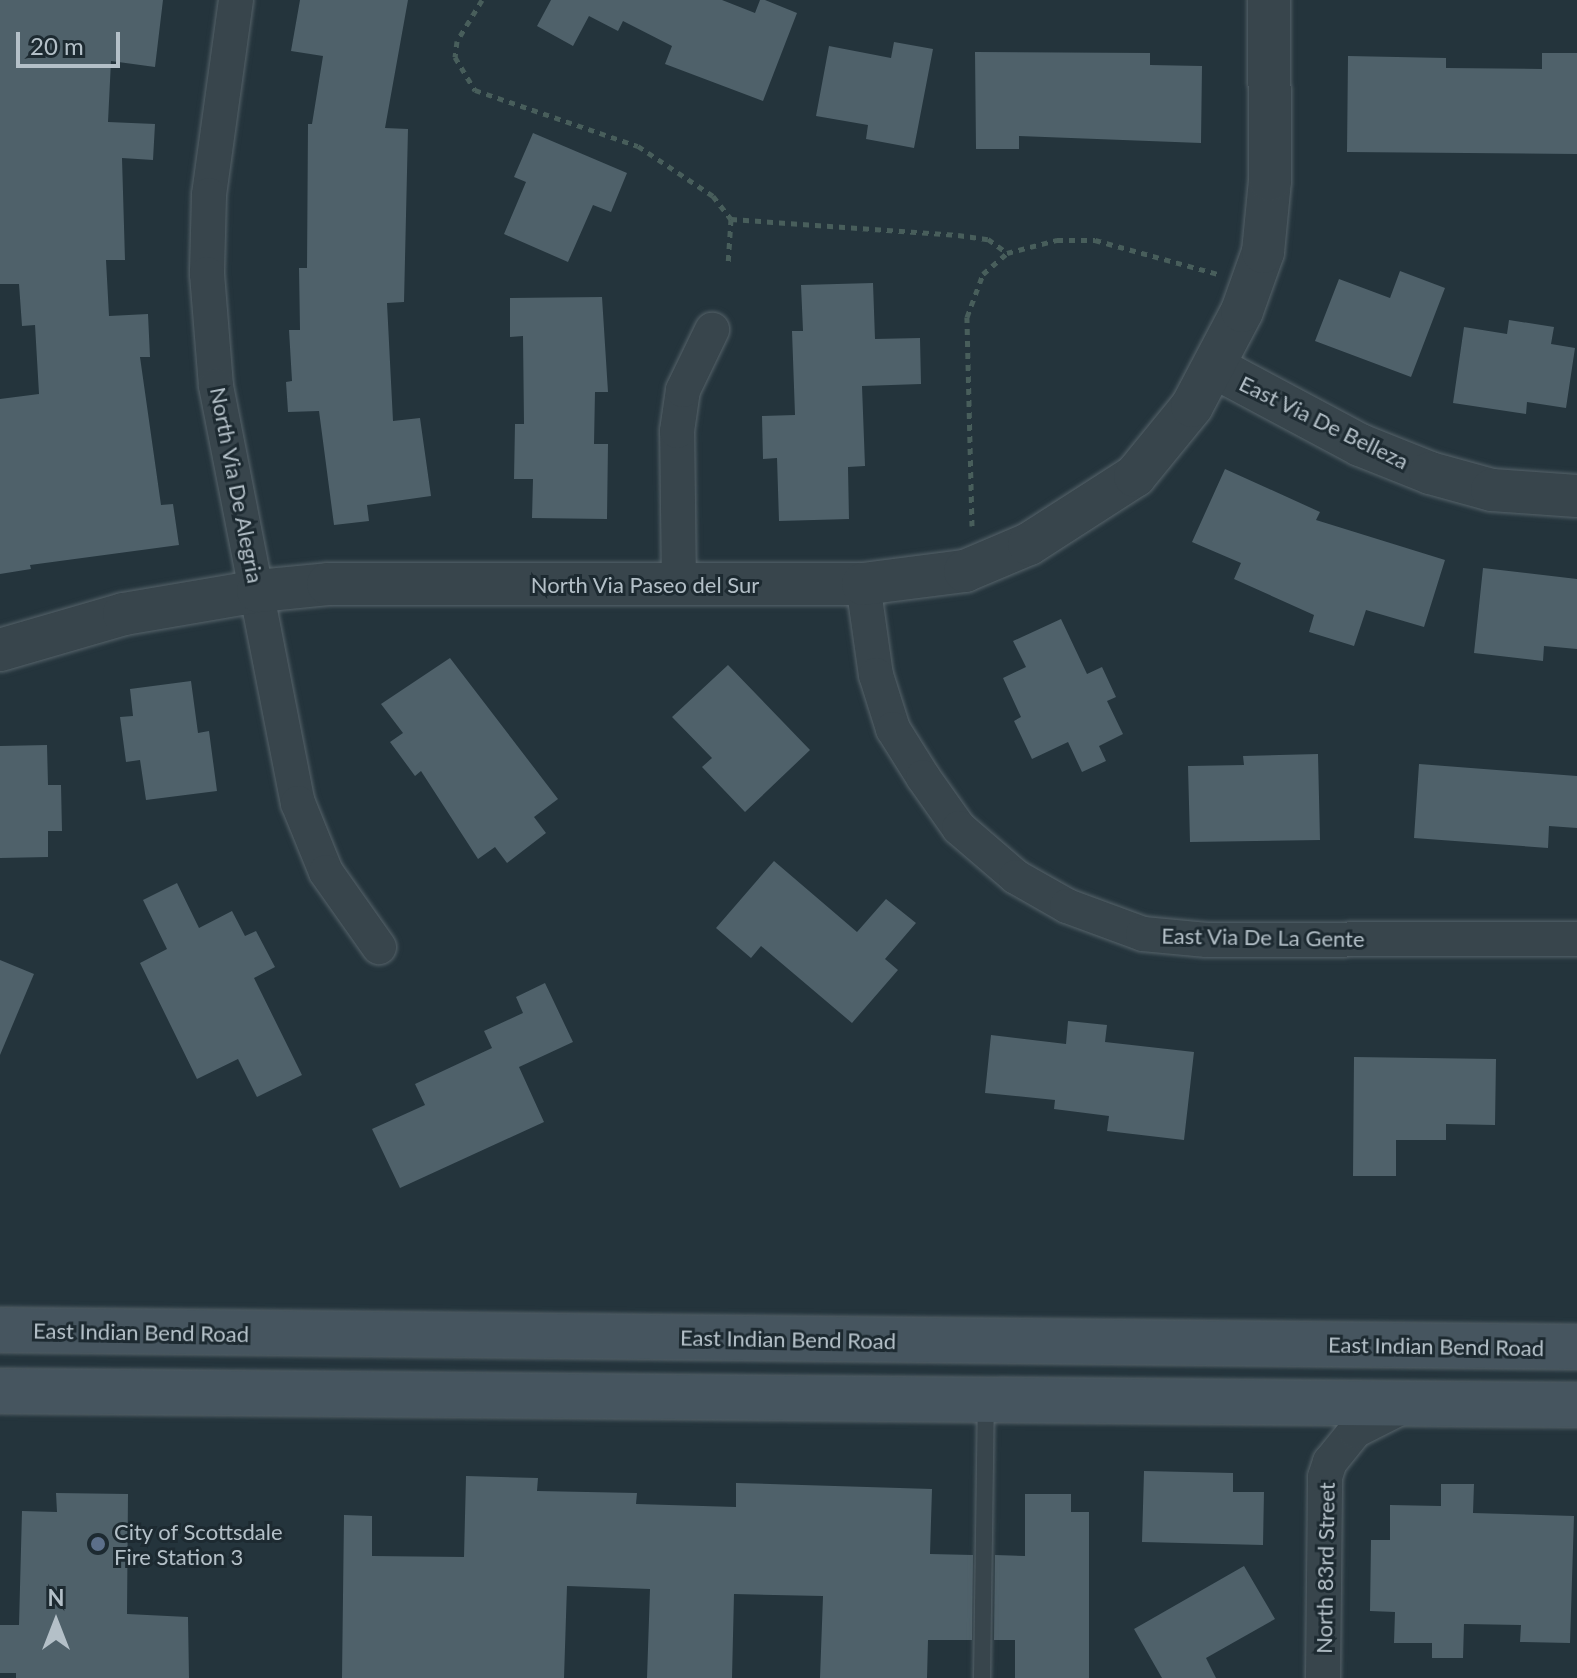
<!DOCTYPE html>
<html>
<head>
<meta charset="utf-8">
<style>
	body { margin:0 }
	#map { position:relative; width:1577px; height:1678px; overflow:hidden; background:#24343c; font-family:Lato,sans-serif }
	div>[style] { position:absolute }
	.building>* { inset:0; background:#4f616a }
	.path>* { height:5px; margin-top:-2.5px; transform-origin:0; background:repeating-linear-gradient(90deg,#485e5b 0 6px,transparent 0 12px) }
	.roads { filter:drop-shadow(0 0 2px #56636a) drop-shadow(0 0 2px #56636a) }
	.service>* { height:16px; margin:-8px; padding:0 8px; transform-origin:8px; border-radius:8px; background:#38454c }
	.minor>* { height:34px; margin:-17px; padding:0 17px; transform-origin:17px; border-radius:17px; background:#38454c }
	.tertiary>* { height:42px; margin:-21px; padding:0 21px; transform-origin:21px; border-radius:21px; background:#38454c }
	.secondary>* { height:44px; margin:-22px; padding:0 22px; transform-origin:22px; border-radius:22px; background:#46555f }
	.dots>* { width:22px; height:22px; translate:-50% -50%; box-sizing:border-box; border:4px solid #1d2a31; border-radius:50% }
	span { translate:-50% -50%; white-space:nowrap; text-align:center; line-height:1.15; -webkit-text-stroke:6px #1d2a31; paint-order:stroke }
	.street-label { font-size:22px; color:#b4c0c8 }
	.poi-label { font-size:22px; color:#b4c0c8 }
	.left { translate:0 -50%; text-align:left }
	.north { position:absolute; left:16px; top:1582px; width:80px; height:80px; -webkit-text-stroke:6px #1d2a31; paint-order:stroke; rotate:0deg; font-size:22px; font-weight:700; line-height:32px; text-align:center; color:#b4c0c8 }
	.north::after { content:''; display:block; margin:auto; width:28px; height:36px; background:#b4c0c8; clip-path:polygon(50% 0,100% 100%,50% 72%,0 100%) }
	.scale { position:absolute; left:16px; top:32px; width:104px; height:36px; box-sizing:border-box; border:4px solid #b4c0c8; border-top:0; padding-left:10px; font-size:24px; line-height:28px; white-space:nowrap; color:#b4c0c8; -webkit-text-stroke:6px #1d2a31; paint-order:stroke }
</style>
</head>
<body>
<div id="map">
	<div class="building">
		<div style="clip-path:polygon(0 0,163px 0,155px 67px,111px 61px,108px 122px,155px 124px,153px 160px,122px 158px,125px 260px,106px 260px,109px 316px,148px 314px,150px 357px,140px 357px,161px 505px,173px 504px,179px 545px,30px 565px,31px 569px,0 574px,0 399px,39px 394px,35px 325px,22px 326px,19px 284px,0 284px)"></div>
		<div style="clip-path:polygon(300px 0,408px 0,385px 128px,408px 129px,404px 302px,387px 303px,393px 421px,420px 418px,431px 496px,367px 505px,369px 521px,334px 525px,319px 411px,288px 412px,286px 382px,292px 381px,289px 330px,300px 330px,299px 268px,307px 268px,308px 124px,312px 124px,323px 56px,291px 51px)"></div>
		<div style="clip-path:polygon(551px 0,722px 0,755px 13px,760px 0,765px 0,797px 13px,763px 101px,665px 64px,672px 46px,623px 21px,618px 31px,589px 16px,573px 46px,537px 26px)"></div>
		<div style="clip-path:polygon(894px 42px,933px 49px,914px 148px,866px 139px,868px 125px,816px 116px,829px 46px,891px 58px)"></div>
		<div style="clip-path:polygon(975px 52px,1150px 53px,1150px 65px,1202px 66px,1201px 143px,1019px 136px,1019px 149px,976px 149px)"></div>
		<div style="clip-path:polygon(1542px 53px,1577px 53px,1577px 154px,1347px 152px,1348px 56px,1446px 58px,1446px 68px,1542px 69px)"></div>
		<div style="clip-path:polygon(533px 133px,627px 173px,611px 212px,593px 205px,568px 262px,504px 234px,526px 182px,514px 177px)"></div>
		<div style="clip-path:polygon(1400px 271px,1445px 288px,1411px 377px,1315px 341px,1339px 279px,1390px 298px)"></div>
		<div style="clip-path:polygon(873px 283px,875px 339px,920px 338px,921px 384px,862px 386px,865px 466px,848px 467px,849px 519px,779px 521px,777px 458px,763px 459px,762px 416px,795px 415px,792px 331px,803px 331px,801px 285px)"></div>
		<div style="clip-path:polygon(602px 297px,608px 392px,595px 392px,594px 444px,608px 444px,607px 519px,532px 518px,533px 479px,514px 479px,515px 424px,524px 424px,523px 336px,510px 337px,510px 298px)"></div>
		<div style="clip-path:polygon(1509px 320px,1554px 327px,1551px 344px,1575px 348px,1566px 408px,1527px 402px,1526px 414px,1453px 403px,1464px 327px,1507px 334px)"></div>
		<div style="clip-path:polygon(1225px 469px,1320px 512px,1316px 520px,1445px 560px,1424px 627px,1366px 610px,1354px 646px,1309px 632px,1314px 615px,1234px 579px,1241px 563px,1192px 542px)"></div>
		<div style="clip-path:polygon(1483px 568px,1577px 579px,1577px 649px,1544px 646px,1543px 661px,1474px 653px)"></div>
		<div style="clip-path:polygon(1061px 619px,1087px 674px,1102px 667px,1116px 697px,1107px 701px,1123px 734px,1099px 746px,1106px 761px,1082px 772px,1068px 742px,1032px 759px,1014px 721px,1021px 717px,1003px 678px,1026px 667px,1013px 641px)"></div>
		<div style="clip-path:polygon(450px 658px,558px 799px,534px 817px,546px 833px,507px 863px,495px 847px,478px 859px,421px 771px,415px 776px,390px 742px,403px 733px,381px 704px)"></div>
		<div style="clip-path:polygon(728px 665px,810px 750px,745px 812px,702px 767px,712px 758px,672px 717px)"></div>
		<div style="clip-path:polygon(191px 681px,198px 733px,209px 731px,217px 791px,146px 800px,140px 760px,126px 762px,120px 717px,133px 716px,130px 689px)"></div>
		<div style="clip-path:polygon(47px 745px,48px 785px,61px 785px,62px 831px,48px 831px,48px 857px,0 858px,0 746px)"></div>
		<div style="clip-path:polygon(1318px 754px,1320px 840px,1190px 842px,1188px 766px,1244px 765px,1243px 756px)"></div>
		<div style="clip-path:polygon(1419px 764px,1577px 776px,1577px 828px,1549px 826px,1548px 848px,1414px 838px)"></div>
		<div style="clip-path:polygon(774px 861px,857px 932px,886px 899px,916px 923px,885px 959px,898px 970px,852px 1023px,761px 946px,751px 958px,716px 928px)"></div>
		<div style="clip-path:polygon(177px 883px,199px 928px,232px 911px,245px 936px,256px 931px,275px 967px,254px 978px,302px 1075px,257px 1097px,238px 1059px,197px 1079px,140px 963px,167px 949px,143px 900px)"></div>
		<div style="clip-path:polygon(0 960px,34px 974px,0 1055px)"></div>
		<div style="clip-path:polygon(545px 983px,573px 1042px,519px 1067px,544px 1122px,400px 1188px,372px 1129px,425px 1105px,415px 1084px,492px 1048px,484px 1031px,523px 1013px,516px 997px)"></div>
		<div style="clip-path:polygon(1068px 1021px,1107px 1025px,1105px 1042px,1194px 1052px,1184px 1140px,1107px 1131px,1109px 1116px,1054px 1109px,1055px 1100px,985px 1093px,991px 1035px,1066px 1044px)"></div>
		<div style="clip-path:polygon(1354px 1057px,1496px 1059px,1495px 1125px,1446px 1124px,1446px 1140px,1396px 1140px,1396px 1176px,1353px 1176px)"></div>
		<div style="clip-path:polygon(1144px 1471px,1233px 1473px,1233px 1492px,1264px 1492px,1263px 1545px,1142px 1542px)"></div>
		<div style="clip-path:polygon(466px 1476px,538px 1478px,537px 1491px,637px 1493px,636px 1504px,736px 1507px,736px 1483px,932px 1489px,930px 1554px,973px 1555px,972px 1640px,928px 1640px,927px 1678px,820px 1678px,823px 1596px,734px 1594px,732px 1678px,647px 1678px,650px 1589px,567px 1586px,564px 1678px,342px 1678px,344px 1515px,372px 1516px,372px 1556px,464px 1557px)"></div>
		<div style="clip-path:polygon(1441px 1484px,1474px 1484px,1473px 1513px,1574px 1516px,1570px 1643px,1520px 1642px,1521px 1625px,1464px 1624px,1463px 1658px,1432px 1658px,1432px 1643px,1394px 1643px,1395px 1612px,1370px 1611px,1371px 1540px,1390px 1540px,1390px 1505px,1441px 1506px)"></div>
		<div style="clip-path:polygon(56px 1493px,128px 1494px,127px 1614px,188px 1617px,189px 1678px,16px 1678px,16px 1673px,0 1673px,0 1625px,19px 1625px,22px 1511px,57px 1512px)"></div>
		<div style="clip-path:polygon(1025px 1494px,1071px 1494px,1071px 1512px,1089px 1512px,1089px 1678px,1015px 1678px,1015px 1640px,994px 1640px,995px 1555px,1025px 1556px)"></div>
		<div style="clip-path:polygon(1244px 1566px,1275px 1619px,1206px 1658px,1216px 1678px,1162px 1678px,1134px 1629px)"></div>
	</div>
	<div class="path">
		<div style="left:482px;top:0;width:48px;rotate:121.4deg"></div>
		<div style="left:457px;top:41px;width:16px;rotate:97deg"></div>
		<div style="left:455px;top:57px;width:39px;rotate:59deg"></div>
		<div style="left:475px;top:90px;width:172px;rotate:19deg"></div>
		<div style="left:638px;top:146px;width:90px;rotate:33.7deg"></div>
		<div style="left:713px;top:196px;width:29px;rotate:52deg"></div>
		<div style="left:731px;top:219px;width:47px;rotate:93.7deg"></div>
		<div style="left:731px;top:219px;width:228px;rotate:4deg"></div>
		<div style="left:958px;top:235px;width:30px;rotate:8deg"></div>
		<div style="left:988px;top:239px;width:24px;rotate:36deg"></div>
		<div style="left:1007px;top:253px;width:52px;rotate:-14.6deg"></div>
		<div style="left:1057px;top:240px;width:38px"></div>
		<div style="left:1095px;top:240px;width:128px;rotate:15.5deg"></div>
		<div style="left:972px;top:526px;width:209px;rotate:-91.4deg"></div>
		<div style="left:967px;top:317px;width:46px;rotate:-69.6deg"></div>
		<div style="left:983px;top:274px;width:32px;rotate:-41deg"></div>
	</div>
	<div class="roads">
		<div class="service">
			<div style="left:982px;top:1678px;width:278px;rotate:-89.2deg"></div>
		</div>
		<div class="minor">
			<div style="left:236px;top:0;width:197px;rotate:97.9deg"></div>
			<div style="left:209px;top:195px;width:79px;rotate:91.5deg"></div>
			<div style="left:207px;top:274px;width:112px;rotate:85.4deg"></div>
			<div style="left:216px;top:386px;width:425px;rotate:78.9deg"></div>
			<div style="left:298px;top:803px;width:74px;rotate:67.9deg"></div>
			<div style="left:326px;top:872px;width:92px;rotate:54.8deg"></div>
			<div style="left:863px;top:584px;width:92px;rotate:81.9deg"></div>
			<div style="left:876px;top:675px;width:57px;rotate:72.5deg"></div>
			<div style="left:893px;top:729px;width:57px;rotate:58deg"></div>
			<div style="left:923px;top:777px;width:62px;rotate:54.8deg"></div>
			<div style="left:959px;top:828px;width:75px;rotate:40.7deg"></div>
			<div style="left:1016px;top:877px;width:59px;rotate:29.6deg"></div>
			<div style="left:1067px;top:906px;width:81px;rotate:20.2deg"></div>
			<div style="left:1143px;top:934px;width:64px;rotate:5.4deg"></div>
			<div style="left:1207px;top:940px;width:370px;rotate:-0.2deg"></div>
			<div style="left:679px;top:586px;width:155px;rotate:-90.7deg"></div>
			<div style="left:677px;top:431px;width:41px;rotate:-81.7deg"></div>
			<div style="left:683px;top:390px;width:67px;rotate:-64.2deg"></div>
			<div style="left:1323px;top:1678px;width:201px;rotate:-89.4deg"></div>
			<div style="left:1325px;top:1477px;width:16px;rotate:-72deg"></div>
			<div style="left:1330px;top:1462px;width:40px;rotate:-51deg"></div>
			<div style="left:1355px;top:1431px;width:59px;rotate:-27deg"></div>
		</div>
		<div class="tertiary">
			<div style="left:1214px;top:367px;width:166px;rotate:28.1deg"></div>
			<div style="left:1360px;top:445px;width:75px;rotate:21.8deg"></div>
			<div style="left:1430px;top:473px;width:64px;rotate:15.3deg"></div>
			<div style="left:1492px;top:490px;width:85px;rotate:4deg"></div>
			<div style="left:0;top:650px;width:129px;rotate:-16.2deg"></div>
			<div style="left:124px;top:614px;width:136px;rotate:-9.7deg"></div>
			<div style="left:258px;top:591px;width:70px;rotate:-5.7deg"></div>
			<div style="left:328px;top:584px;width:535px"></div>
			<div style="left:863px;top:584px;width:103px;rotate:-7.3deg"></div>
			<div style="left:965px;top:571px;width:69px;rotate:-22.9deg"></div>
			<div style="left:1029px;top:544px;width:126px;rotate:-32.7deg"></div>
			<div style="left:1135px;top:476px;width:90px;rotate:-50.8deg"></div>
			<div style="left:1192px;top:406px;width:107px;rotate:-62.2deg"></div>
			<div style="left:1242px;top:311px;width:63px;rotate:-70.4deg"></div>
			<div style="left:1263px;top:252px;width:72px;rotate:-84.4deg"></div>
			<div style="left:1270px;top:180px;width:180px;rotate:-90.3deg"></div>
		</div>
		<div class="secondary">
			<div style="left:0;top:1330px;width:1577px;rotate:0.62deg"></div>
			<div style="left:0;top:1391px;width:1577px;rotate:0.51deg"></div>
		</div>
	</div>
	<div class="dots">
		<div style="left:98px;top:1544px;background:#5c6f8a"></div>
	</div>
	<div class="street-label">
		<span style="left:1324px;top:422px;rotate:26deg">East Via De Belleza</span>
		<span style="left:237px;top:485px;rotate:79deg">North Via De Alegria</span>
		<span style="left:645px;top:585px">North Via Paseo del Sur</span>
		<span style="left:1263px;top:937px;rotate:1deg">East Via De La Gente</span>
		<span style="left:141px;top:1332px;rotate:1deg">East Indian Bend Road</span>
		<span style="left:788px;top:1339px;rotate:1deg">East Indian Bend Road</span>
		<span style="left:1436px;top:1346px;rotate:1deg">East Indian Bend Road</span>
		<span style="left:1325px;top:1568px;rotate:-89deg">North 83rd Street</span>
	</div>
	<div class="poi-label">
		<span class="left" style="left:114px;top:1544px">City of Scottsdale<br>Fire Station 3</span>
	</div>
	<div class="north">N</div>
	<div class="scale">20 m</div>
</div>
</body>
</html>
